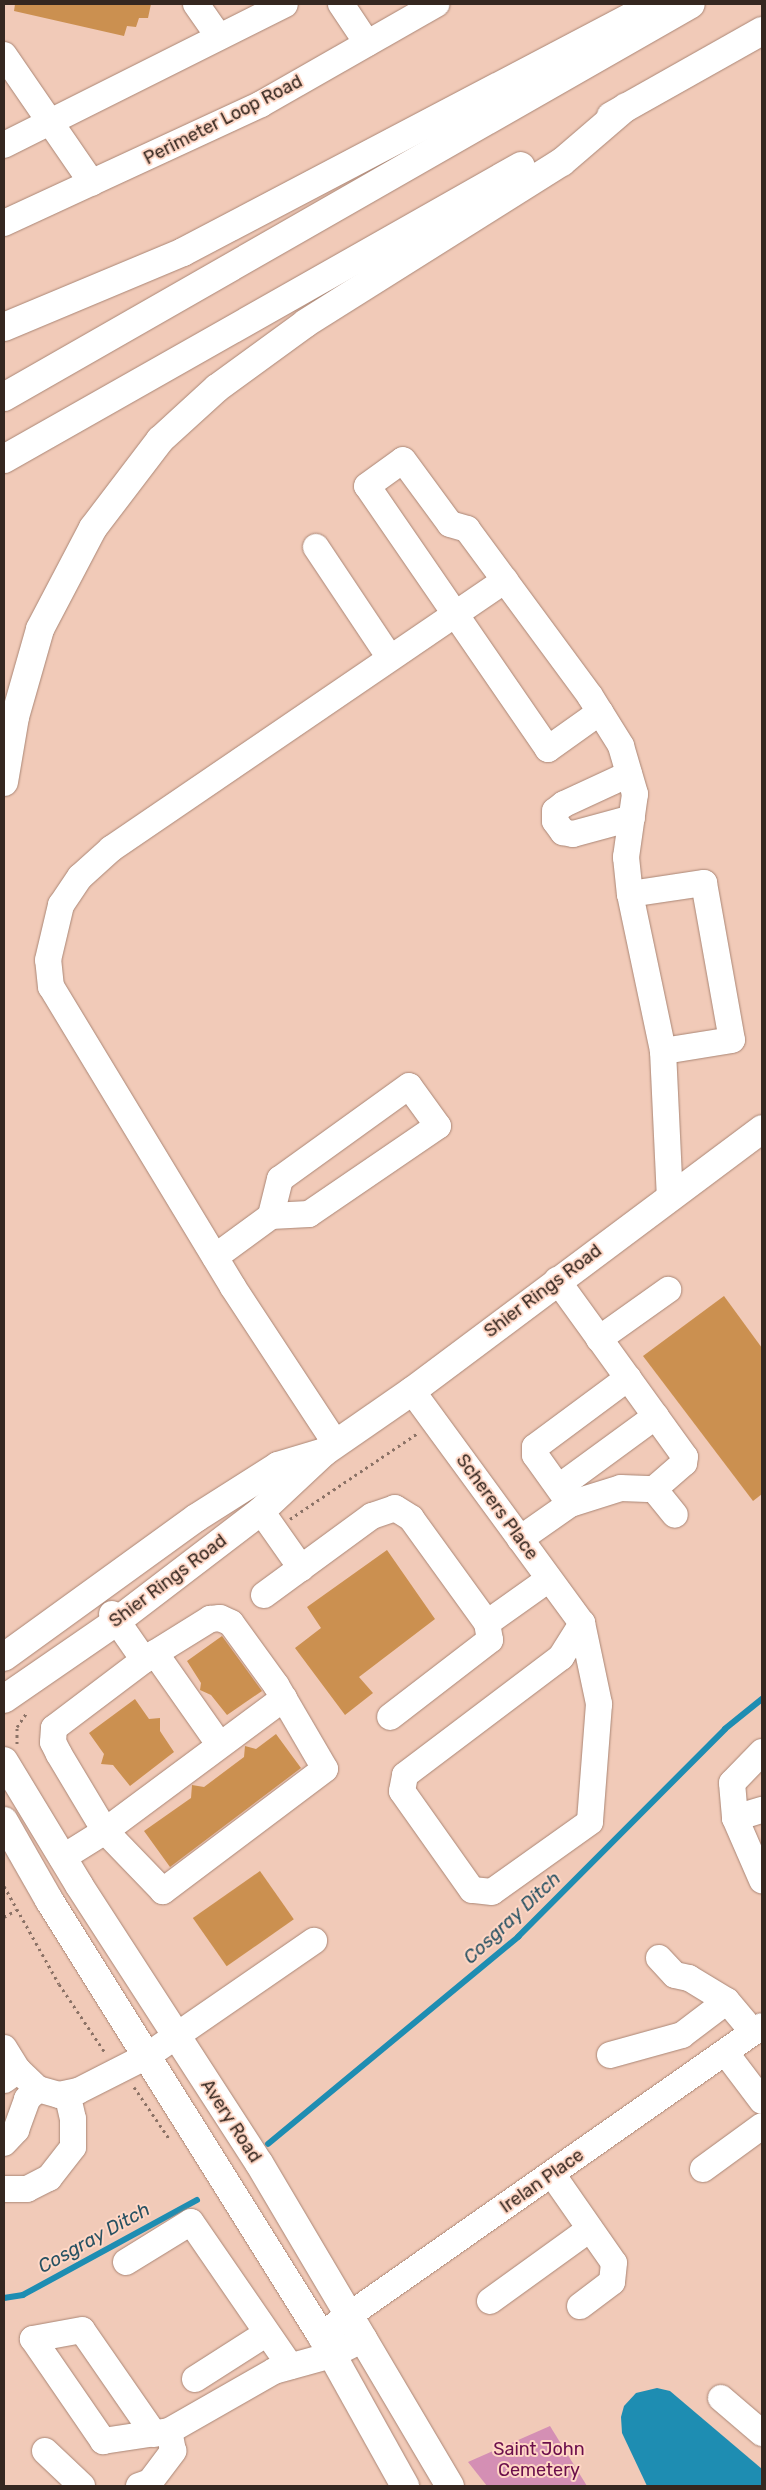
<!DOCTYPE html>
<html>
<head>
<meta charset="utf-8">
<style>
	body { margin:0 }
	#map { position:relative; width:766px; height:2490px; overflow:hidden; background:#f1cab8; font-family:Rubik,sans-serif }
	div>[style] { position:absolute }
	.green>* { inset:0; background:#d48fb4 }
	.water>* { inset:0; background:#1e8db2 }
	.stream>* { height:5.5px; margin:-2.75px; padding:0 2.75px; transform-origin:2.75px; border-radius:2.75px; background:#1e8db2 }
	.building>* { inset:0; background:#cb9050; transform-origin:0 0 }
	.path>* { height:3px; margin-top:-1.5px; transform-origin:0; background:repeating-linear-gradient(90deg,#8b7266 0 2.5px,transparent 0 6.5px) }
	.roads { filter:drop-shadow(0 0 1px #aa8675) drop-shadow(0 0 1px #aa8675) }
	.minor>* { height:26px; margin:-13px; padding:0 13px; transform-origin:13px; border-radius:13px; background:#fff }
	.major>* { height:28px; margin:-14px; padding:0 14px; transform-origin:14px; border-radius:14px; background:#fff }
	.highway>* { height:28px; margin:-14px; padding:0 14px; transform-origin:14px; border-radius:14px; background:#fff }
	span { translate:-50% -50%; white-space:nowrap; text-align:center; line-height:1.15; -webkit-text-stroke:4px #ffd7c5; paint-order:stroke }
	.street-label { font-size:18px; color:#352720 }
	.park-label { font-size:18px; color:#6b0e4b }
	.water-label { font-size:19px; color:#275162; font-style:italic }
	.frame { position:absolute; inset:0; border:5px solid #352720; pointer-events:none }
</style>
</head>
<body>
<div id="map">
	<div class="green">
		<div style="clip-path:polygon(550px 2426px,587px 2486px,487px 2486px,468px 2462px)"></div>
	</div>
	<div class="water">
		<div style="clip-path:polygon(657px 2388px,670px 2391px,762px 2469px,762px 2486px,647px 2486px,622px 2433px,621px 2417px,624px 2406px,636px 2393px)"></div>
	</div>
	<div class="stream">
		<div style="left:268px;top:2144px;width:325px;rotate:-39.6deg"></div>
		<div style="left:518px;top:1937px;width:293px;rotate:-45.1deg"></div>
		<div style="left:725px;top:1729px;width:48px;rotate:-39deg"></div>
		<div style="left:4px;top:2298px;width:19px;rotate:-9deg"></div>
		<div style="left:23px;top:2295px;width:198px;rotate:-28.6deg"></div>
	</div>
	<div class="building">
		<div style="clip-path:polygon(15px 4px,151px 4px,148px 18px,139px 18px,136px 27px,127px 26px,124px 36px,14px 11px)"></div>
		<div style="clip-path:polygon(724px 1296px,762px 1348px,762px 1494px,753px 1501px,643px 1356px)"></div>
		<div style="clip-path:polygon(387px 1550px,435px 1619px,359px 1677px,373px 1693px,345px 1715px,295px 1648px,321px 1628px,307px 1607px)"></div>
		<div style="clip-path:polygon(222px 1636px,262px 1691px,227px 1715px,211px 1695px,200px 1690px,201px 1683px,187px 1661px)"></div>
		<div style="clip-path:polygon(135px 1699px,149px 1719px,160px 1718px,160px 1731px,174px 1752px,130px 1786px,113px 1765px,101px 1764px,104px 1754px,89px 1733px)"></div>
		<div style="clip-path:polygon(276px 1734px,301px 1768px,170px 1867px,144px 1831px,191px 1798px,192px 1785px,204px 1787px,244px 1757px,245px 1746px,256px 1749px)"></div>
		<div style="left:260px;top:1871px;width:59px;height:82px;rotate:55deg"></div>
	</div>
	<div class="path">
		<div style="left:290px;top:1519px;width:154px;rotate:-33.9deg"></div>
		<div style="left:17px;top:1744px;width:17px;rotate:-90deg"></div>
		<div style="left:17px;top:1727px;width:18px;rotate:-56deg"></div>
		<div style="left:4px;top:1886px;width:112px;rotate:60.7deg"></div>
		<div style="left:59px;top:1984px;width:84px;rotate:56.1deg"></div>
		<div style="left:4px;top:1917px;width:14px;rotate:-30deg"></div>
		<div style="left:134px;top:2087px;width:64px;rotate:55.8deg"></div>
	</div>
	<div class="roads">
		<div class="minor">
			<div style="left:196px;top:4px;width:40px;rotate:55.1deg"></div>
			<div style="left:341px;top:4px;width:47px;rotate:56.3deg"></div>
			<div style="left:4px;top:55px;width:155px;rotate:55.5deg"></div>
			<div style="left:4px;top:145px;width:314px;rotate:-26.6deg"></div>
			<div style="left:4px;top:223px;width:283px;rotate:-24.8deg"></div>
			<div style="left:261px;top:104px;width:202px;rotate:-29.7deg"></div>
			<div style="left:316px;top:547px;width:133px;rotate:56.3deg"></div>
			<div style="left:600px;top:712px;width:64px;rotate:144.6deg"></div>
			<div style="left:548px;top:749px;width:319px;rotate:-124.5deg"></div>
			<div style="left:367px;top:486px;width:44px;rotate:-35.8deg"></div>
			<div style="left:403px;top:460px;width:79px;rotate:53.7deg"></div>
			<div style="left:450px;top:524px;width:18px;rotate:16deg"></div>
			<div style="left:467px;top:529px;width:207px;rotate:53.6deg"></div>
			<div style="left:590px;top:696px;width:19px;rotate:58deg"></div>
			<div style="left:600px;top:712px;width:40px;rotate:58deg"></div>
			<div style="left:621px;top:746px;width:50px;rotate:73.7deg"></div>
			<div style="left:635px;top:794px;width:64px;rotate:98.1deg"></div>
			<div style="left:626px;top:857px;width:37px;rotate:84deg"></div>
			<div style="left:630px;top:894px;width:160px;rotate:78.1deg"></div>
			<div style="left:663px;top:1051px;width:146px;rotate:87.3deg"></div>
			<div style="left:629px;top:774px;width:72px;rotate:155.2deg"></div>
			<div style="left:564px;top:804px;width:11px;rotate:142deg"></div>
			<div style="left:555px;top:811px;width:10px;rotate:90deg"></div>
			<div style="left:555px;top:821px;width:14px;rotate:54deg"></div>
			<div style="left:563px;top:832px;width:10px;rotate:11deg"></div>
			<div style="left:573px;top:834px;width:61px;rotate:-15.2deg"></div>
			<div style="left:630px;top:894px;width:75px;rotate:-8.5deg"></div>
			<div style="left:704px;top:883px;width:159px;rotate:79.9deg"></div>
			<div style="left:732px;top:1040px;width:70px;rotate:170.9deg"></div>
			<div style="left:215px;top:1257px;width:69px;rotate:-36.2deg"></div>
			<div style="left:271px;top:1216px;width:38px;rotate:-3deg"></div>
			<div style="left:309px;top:1214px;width:156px;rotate:-34.3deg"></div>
			<div style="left:438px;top:1126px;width:49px;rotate:-125.9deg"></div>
			<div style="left:409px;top:1086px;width:159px;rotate:144.2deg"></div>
			<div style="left:280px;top:1179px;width:38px;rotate:104deg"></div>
			<div style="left:557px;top:1280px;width:121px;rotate:54.1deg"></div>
			<div style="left:599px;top:1339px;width:85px;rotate:-35.4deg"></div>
			<div style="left:412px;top:1391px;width:288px;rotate:53.8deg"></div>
			<div style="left:582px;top:1623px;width:83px;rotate:78.1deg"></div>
			<div style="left:599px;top:1704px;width:118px;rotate:94.4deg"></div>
			<div style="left:590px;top:1822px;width:120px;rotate:144.5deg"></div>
			<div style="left:492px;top:1892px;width:20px;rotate:-174deg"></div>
			<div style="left:472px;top:1890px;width:121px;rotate:-125.3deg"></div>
			<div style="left:402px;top:1791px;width:16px;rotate:-79deg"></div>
			<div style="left:405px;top:1775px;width:196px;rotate:-37.1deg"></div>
			<div style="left:561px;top:1657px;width:40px;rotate:-58deg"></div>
			<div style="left:336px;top:1444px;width:188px;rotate:-123.3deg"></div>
			<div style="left:233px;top:1287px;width:351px;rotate:-121.2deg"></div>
			<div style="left:51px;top:987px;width:27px;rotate:-96deg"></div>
			<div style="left:48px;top:960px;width:57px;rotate:-76.7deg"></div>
			<div style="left:61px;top:905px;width:34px;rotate:-56deg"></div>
			<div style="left:80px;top:877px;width:42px;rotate:-42.1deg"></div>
			<div style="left:111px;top:849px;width:477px;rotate:-34.3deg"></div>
			<div style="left:559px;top:1487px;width:120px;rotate:-36.2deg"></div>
			<div style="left:570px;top:1504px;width:53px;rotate:-17.4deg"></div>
			<div style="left:621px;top:1488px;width:33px;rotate:2deg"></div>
			<div style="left:261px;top:1511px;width:70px;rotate:54.9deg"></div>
			<div style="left:520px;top:1539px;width:61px;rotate:-35deg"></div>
			<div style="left:570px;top:1504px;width:60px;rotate:-125.5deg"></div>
			<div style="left:535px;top:1455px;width:8px;rotate:-90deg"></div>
			<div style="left:535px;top:1447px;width:116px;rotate:-36.6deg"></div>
			<div style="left:628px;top:1378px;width:97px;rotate:54.2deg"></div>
			<div style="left:685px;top:1457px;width:6px;rotate:99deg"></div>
			<div style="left:684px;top:1463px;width:40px;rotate:139deg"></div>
			<div style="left:654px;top:1489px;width:33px;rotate:51deg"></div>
			<div style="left:264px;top:1595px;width:134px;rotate:-36.2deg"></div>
			<div style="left:372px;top:1516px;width:24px;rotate:-19deg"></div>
			<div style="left:395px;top:1508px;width:19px;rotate:32deg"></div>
			<div style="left:411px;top:1518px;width:130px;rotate:54.1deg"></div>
			<div style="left:487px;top:1623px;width:17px;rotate:80deg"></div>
			<div style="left:490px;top:1640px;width:126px;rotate:142.4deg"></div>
			<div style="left:487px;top:1623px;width:76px;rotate:-35.4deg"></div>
			<div style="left:155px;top:1653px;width:111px;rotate:54.9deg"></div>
			<div style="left:144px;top:1660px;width:78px;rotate:-31.8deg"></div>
			<div style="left:210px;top:1619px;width:10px;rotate:-6deg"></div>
			<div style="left:220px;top:1618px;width:12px;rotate:24deg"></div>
			<div style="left:231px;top:1623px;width:77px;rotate:54deg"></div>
			<div style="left:276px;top:1685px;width:97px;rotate:59.7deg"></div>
			<div style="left:325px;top:1769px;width:203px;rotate:143deg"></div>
			<div style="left:163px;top:1891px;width:83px;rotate:-134deg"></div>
			<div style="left:105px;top:1831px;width:223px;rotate:-36.6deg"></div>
			<div style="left:762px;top:1752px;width:43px;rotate:134.1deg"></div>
			<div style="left:732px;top:1783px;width:35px;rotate:85deg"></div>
			<div style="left:735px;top:1818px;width:68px;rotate:66.5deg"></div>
			<div style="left:735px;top:1818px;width:28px;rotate:-17deg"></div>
			<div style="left:62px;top:1858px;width:51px;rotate:-32.1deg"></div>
			<div style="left:105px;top:1831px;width:90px;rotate:-120.9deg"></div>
			<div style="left:59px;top:1754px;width:13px;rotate:-117deg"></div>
			<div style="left:53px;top:1742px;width:14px;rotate:-86deg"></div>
			<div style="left:54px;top:1728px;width:113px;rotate:-37.1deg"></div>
			<div style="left:144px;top:1660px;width:56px;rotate:-124.8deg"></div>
			<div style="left:659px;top:1958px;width:23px;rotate:47deg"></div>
			<div style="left:675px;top:1975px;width:14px;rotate:12deg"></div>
			<div style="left:689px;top:1978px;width:44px;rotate:31.2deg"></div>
			<div style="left:727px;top:2001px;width:40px;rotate:50deg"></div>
			<div style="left:4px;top:2048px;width:26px;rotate:58deg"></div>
			<div style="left:18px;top:2070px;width:17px;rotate:144deg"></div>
			<div style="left:725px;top:2052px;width:61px;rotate:52.9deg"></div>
			<div style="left:610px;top:2055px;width:75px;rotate:-15.5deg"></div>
			<div style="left:682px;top:2035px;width:56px;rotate:-37.1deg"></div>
			<div style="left:18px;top:2070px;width:28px;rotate:44deg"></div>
			<div style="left:38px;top:2089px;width:22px;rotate:16deg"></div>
			<div style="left:59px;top:2095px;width:19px;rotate:-12deg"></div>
			<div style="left:78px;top:2091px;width:77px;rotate:-26.9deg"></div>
			<div style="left:147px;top:2056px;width:203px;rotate:-34.6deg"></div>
			<div style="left:4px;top:2143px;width:18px;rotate:-47deg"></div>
			<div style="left:16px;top:2130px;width:33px;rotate:-70deg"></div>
			<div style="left:27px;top:2099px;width:15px;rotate:-42deg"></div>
			<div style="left:703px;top:2169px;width:73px;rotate:-36.1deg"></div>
			<div style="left:552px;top:2174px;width:108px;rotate:55.1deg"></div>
			<div style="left:614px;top:2263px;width:19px;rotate:96deg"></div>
			<div style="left:612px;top:2282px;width:40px;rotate:143deg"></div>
			<div style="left:4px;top:2189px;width:23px"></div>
			<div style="left:27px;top:2189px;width:25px;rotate:-27deg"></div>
			<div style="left:49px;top:2178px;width:39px;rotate:-52deg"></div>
			<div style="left:73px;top:2147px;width:28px;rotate:-90deg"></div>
			<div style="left:73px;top:2119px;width:26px;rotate:-103deg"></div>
			<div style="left:126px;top:2262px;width:76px;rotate:-31.6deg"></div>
			<div style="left:191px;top:2222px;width:175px;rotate:55.5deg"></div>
			<div style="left:490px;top:2301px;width:123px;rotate:-35.8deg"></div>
			<div style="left:321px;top:2335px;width:538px;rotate:-35.02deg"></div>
			<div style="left:195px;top:2379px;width:85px;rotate:-32.6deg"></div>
			<div style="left:721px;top:2398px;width:54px;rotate:40.5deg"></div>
			<div style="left:154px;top:2434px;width:126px;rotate:-124.7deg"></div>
			<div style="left:82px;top:2330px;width:50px;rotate:169.6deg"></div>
			<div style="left:33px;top:2339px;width:124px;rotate:55.5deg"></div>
			<div style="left:103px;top:2441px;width:67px;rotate:-8.6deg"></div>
			<div style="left:169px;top:2431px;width:121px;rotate:-29.7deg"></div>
			<div style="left:274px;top:2371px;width:60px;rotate:-15.4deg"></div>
			<div style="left:332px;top:2355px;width:36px;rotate:-27deg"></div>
			<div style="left:45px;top:2451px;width:51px;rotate:43.4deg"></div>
			<div style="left:139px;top:2486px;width:12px;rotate:-20deg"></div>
			<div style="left:150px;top:2482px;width:39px;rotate:-53deg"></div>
			<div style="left:173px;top:2451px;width:20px;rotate:-101deg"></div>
		</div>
		<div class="major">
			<div style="left:4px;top:1657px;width:237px;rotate:-35.9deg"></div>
			<div style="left:196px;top:1518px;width:97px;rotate:-32.4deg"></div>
			<div style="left:278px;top:1466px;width:48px;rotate:-16.9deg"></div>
			<div style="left:4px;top:1699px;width:137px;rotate:-34.6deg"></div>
			<div style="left:117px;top:1621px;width:181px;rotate:-37.4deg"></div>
			<div style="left:261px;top:1511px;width:86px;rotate:-43.1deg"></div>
			<div style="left:324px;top:1452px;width:107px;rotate:-34.7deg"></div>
			<div style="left:412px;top:1391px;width:437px;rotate:-36.8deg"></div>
			<div style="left:4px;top:1761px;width:145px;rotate:58.8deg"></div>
			<div style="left:79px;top:1885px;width:331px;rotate:57.1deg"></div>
			<div style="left:259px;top:2163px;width:375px;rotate:59.4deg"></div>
			<div style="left:4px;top:1821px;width:91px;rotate:60.3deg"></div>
			<div style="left:49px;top:1900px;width:513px;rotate:57.98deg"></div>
			<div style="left:321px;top:2335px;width:173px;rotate:60.9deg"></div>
		</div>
		<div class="highway">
			<div style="left:611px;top:116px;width:173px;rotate:-29.4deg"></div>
			<div style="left:4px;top:327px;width:194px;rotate:-22.7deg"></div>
			<div style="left:183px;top:252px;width:516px;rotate:-27.71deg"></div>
			<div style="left:640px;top:12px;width:25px;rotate:-18deg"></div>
			<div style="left:4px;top:397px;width:791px;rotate:-29.77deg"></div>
			<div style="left:4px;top:459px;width:594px;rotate:-29.54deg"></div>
			<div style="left:4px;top:782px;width:66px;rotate:-80.4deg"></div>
			<div style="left:15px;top:717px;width:91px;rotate:-74.1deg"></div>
			<div style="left:40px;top:629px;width:114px;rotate:-62.3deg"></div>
			<div style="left:93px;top:528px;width:111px;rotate:-52.7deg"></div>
			<div style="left:160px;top:440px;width:77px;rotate:-42.4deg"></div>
			<div style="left:217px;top:388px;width:110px;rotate:-36.1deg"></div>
			<div style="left:306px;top:323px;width:302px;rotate:-32.2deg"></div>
			<div style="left:562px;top:162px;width:84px;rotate:-40.7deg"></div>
		</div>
	</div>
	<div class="street-label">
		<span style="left:223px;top:120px;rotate:-27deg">Perimeter Loop Road</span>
		<span style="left:543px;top:1291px;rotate:-37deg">Shier Rings Road</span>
		<span style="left:497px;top:1507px;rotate:54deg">Scherers Place</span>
		<span style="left:168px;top:1581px;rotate:-37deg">Shier Rings Road</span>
		<span style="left:231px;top:2121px;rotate:57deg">Avery Road</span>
		<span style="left:542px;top:2181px;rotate:-35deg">Irelan Place</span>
	</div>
	<div class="park-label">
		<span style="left:539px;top:2460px">Saint John<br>Cemetery</span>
	</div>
	<div class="water-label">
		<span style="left:512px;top:1918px;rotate:-43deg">Cosgray Ditch</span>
		<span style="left:94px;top:2238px;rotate:-29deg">Cosgray Ditch</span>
	</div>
	<div class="frame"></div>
</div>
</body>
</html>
